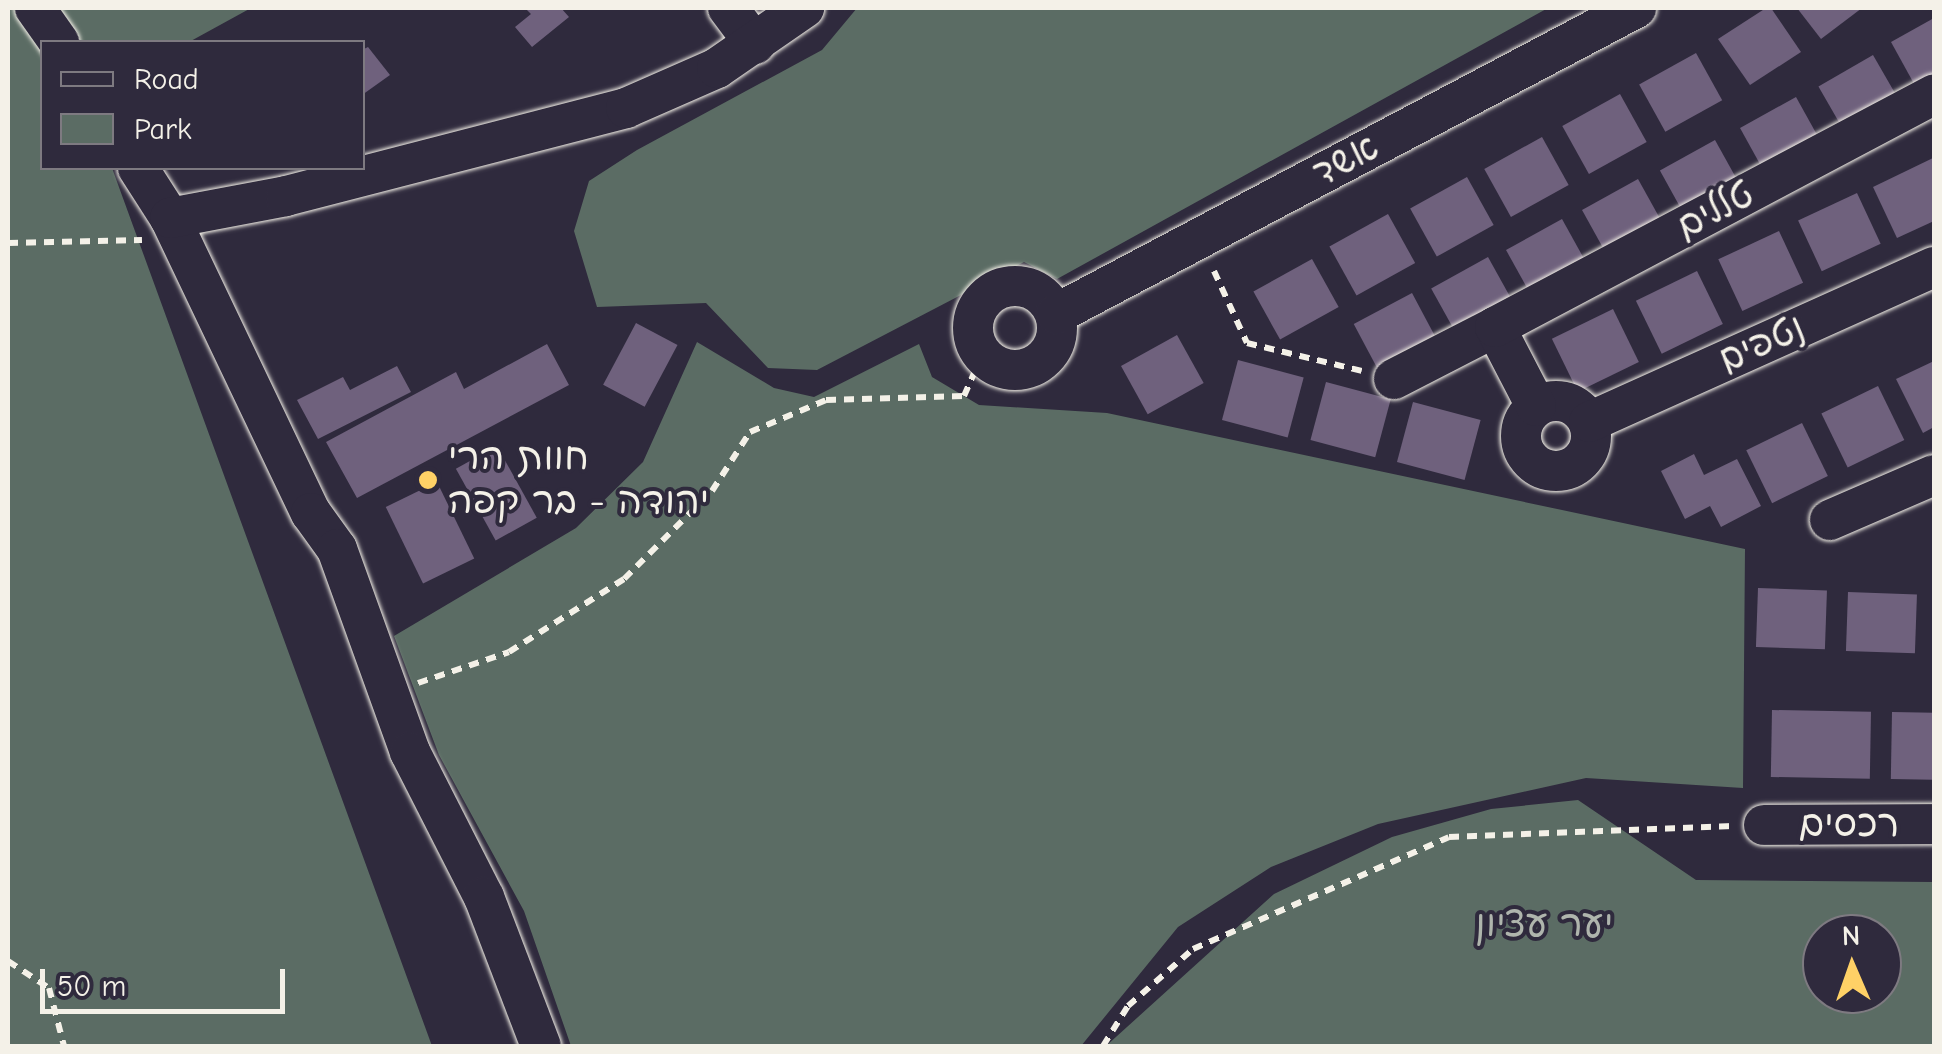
<!DOCTYPE html>
<html>
<head>
<meta charset="utf-8">
<style>
	body { margin:0 }
	#map { position:relative; width:1942px; height:1054px; overflow:hidden; background:#2f2a3d; font-family:"Comic Neue","Playpen Sans Hebrew",sans-serif }
	div>[style] { position:absolute }
	.green>* { inset:0; background:#5b6c64 }
	.building>* { inset:0; background:#6f617d; transform-origin:0 0 }
	.path>* { height:6px; margin-top:-3px; transform-origin:0; background:repeating-linear-gradient(90deg,#f4f1e8 0 10px,transparent 0 18px) }
	.roads { filter:drop-shadow(0 0 2px #f4f1e8) drop-shadow(0 0 2px #f4f1e8) }
	.street>* { height:40px; margin:-20px; padding:0 20px; transform-origin:20px; border-radius:20px; background:#2f2a3d }
	.street>.ring { margin:-20px; padding:0; box-sizing:content-box; background:none; border:40px solid #2f2a3d; border-radius:50% }
	.dots>* { width:28px; height:28px; translate:-50% -50%; box-sizing:border-box; border:5px solid #2f2a3d; border-radius:50% }
	span { translate:-50% -50%; white-space:nowrap; text-align:center; line-height:1.15; -webkit-text-stroke:8px #2f2a3d; paint-order:stroke }
	.street-label { font-size:38px; color:#f4f1e8 }
	.poi-label { font-size:38px; color:#f4f1e8 }
	.left { translate:0 -50%; text-align:left }
	.park-label { font-size:38px; color:#afb5ad }
	.frame { position:absolute; inset:0; border:10px solid #f4f1e8; pointer-events:none }
	.legend { position:absolute; left:40px; top:40px; width:325px; height:130px; box-sizing:border-box; background:#2f2a3d; border:2px solid #7e7a81; margin:0; padding:12px 18px; list-style:none; font-size:30px; color:#f4f1e8 }
	.legend li { display:flex; align-items:center; gap:20px; height:50px }
	.legend b { width:50px; border:2px solid #7e7a81 }
	.north { position:absolute; left:1802px; top:914px; width:100px; height:100px; box-sizing:border-box; background:#2f2a3d; border:2px solid #7e7a81; border-radius:50%; rotate:358deg; font-size:28px; font-weight:700; line-height:40px; text-align:center; color:#f4f1e8 }
	.north::after { content:''; display:block; margin:auto; width:35px; height:45px; background:#ffd166; clip-path:polygon(50% 0,100% 100%,50% 72%,0 100%) }
	.scale { position:absolute; left:40px; top:969px; width:245px; height:45px; box-sizing:border-box; border:5px solid #f4f1e8; border-top:0; padding-left:12px; font-size:30px; line-height:35px; white-space:nowrap; color:#f4f1e8; -webkit-text-stroke:8px #2f2a3d; paint-order:stroke }
</style>
</head>
<body>
<div id="map">
	<div class="green">
		<div style="clip-path:polygon(8px 8px,251px 8px,189px 42px,42px 42px,42px 168px,112px 168px,432px 1046px,8px 1046px)"></div>
		<div style="clip-path:polygon(857px 8px,1548px 8px,1057px 279px,1024px 262px,817px 370px,768px 368px,706px 303px,597px 307px,574px 231px,589px 181px,637px 150px,822px 50px)"></div>
		<div style="clip-path:polygon(697px 342px,774px 388px,814px 397px,919px 344px,932px 377px,979px 405px,1107px 413px,1745px 549px,1743px 788px,1586px 778px,1378px 824px,1271px 867px,1178px 927px,1081px 1046px,571px 1046px,524px 911px,439px 755px,394px 636px,576px 528px,643px 462px)"></div>
		<div style="clip-path:polygon(evenodd,1578px 800px,1696px 880px,1934px 882px,1934px 1046px,1106px 1046px,1274px 894px,1392px 837px,1491px 809px,1578px 800px,1882px 934px,1882px 994px,1822px 994px,1822px 934px,1882px 934px)"></div>
	</div>
	<div class="building">
		<div style="clip-path:polygon(525px 8px,561px 8px,569px 17px,532px 47px,515px 27px,531px 14px)"></div>
		<div style="clip-path:polygon(1766px 8px,1771px 8px,1801px 52px,1750px 85px,1718px 39px)"></div>
		<div style="clip-path:polygon(1797px 8px,1862px 8px,1821px 39px)"></div>
		<div style="clip-path:polygon(1934px 18px,1934px 82px,1918px 91px,1891px 42px)"></div>
		<div style="clip-path:polygon(368px 47px,390px 75px,362px 95px,362px 50px)"></div>
		<div style="left:1696px;top:53px;width:54px;height:65px;rotate:61deg"></div>
		<div style="left:1873px;top:55px;width:53px;height:63px;rotate:60deg"></div>
		<div style="left:1620px;top:94px;width:55px;height:66px;rotate:61deg"></div>
		<div style="left:1796px;top:97px;width:53px;height:64px;rotate:61deg"></div>
		<div style="left:1542px;top:137px;width:55px;height:66px;rotate:61deg"></div>
		<div style="left:1715px;top:140px;width:53px;height:63px;rotate:61deg"></div>
		<div style="clip-path:polygon(1933px 158px,1934px 221px,1897px 238px,1873px 187px)"></div>
		<div style="left:1467px;top:177px;width:55px;height:65px;rotate:61deg"></div>
		<div style="left:1638px;top:179px;width:53px;height:64px;rotate:61deg"></div>
		<div style="left:1857px;top:193px;width:56px;height:65px;rotate:65deg"></div>
		<div style="left:1388px;top:214px;width:56px;height:67px;rotate:61deg"></div>
		<div style="left:1562px;top:219px;width:54px;height:64px;rotate:61deg"></div>
		<div style="left:1779px;top:231px;width:57px;height:67px;rotate:65deg"></div>
		<div style="left:1488px;top:257px;width:55px;height:65px;rotate:61deg"></div>
		<div style="left:1312px;top:259px;width:55px;height:67px;rotate:61deg"></div>
		<div style="left:1697px;top:271px;width:59px;height:68px;rotate:64deg"></div>
		<div style="left:1412px;top:293px;width:55px;height:66px;rotate:62deg"></div>
		<div style="left:1613px;top:309px;width:59px;height:68px;rotate:64deg"></div>
		<div style="left:636px;top:323px;width:47px;height:70px;rotate:28deg"></div>
		<div style="left:1177px;top:335px;width:55px;height:64px;rotate:61deg"></div>
		<div style="clip-path:polygon(547px 344px,569px 385px,357px 498px,326px 442px,456px 372px,464px 389px)"></div>
		<div style="left:1238px;top:360px;width:68px;height:62px;rotate:15deg"></div>
		<div style="clip-path:polygon(1934px 361px,1934px 427px,1923px 433px,1896px 379px)"></div>
		<div style="clip-path:polygon(397px 366px,411px 392px,318px 439px,297px 400px,343px 377px,350px 390px)"></div>
		<div style="left:1326px;top:382px;width:67px;height:60px;rotate:15deg"></div>
		<div style="left:1878px;top:386px;width:60px;height:63px;rotate:64deg"></div>
		<div style="left:1413px;top:402px;width:70px;height:62px;rotate:15deg"></div>
		<div style="left:1802px;top:423px;width:59px;height:62px;rotate:64deg"></div>
		<div style="left:497px;top:446px;width:82px;height:47px;rotate:61deg"></div>
		<div style="clip-path:polygon(1694px 454px,1704px 475px,1737px 459px,1761px 506px,1721px 527px,1710px 506px,1685px 519px,1661px 471px)"></div>
		<div style="left:437px;top:482px;width:85px;height:57px;rotate:64deg"></div>
		<div style="left:1758px;top:588px;width:69px;height:59px;rotate:2deg"></div>
		<div style="left:1848px;top:592px;width:69px;height:59px;rotate:2deg"></div>
		<div style="left:1772px;top:710px;width:99px;height:67px;rotate:1deg"></div>
		<div style="left:1892px;top:712px;width:42px;height:67px;rotate:1deg"></div>
	</div>
	<div class="path">
		<div style="left:8px;top:243px;width:134px;rotate:-1.3deg"></div>
		<div style="left:1214px;top:271px;width:79px;rotate:65.4deg"></div>
		<div style="left:1247px;top:343px;width:118px;rotate:13.7deg"></div>
		<div style="left:418px;top:683px;width:96px;rotate:-18.8deg"></div>
		<div style="left:509px;top:652px;width:136px;rotate:-32.4deg"></div>
		<div style="left:624px;top:579px;width:124px;rotate:-45deg"></div>
		<div style="left:712px;top:491px;width:70px;rotate:-57.2deg"></div>
		<div style="left:750px;top:432px;width:82px;rotate:-22.8deg"></div>
		<div style="left:826px;top:400px;width:138px;rotate:-1.7deg"></div>
		<div style="left:964px;top:396px;width:45px;rotate:-66.3deg"></div>
		<div style="left:8px;top:961px;width:49px;rotate:33.4deg"></div>
		<div style="left:49px;top:988px;width:60px;rotate:75.5deg"></div>
		<div style="left:1103px;top:1046px;width:47px;rotate:-58deg"></div>
		<div style="left:1128px;top:1006px;width:86px;rotate:-41.2deg"></div>
		<div style="left:1193px;top:949px;width:279px;rotate:-23.6deg"></div>
		<div style="left:1449px;top:837px;width:284px;rotate:-2.2deg"></div>
	</div>
	<div class="roads">
		<div class="street">
			<div style="left:35px;top:8px;width:42px;rotate:54.8deg"></div>
			<div style="left:728px;top:8px;width:45px;rotate:53.1deg"></div>
			<div style="left:138px;top:168px;width:59px;rotate:57.4deg"></div>
			<div style="left:170px;top:218px;width:327px;rotate:64.5deg"></div>
			<div style="left:311px;top:513px;width:44px;rotate:54.2deg"></div>
			<div style="left:337px;top:549px;width:216px;rotate:70.2deg"></div>
			<div style="left:410px;top:752px;width:163px;rotate:63deg"></div>
			<div style="left:484px;top:897px;width:160px;rotate:69.1deg"></div>
			<div style="left:170px;top:218px;width:118px;rotate:-10.7deg"></div>
			<div style="left:286px;top:196px;width:351px;rotate:-14.5deg"></div>
			<div style="left:626px;top:108px;width:99px;rotate:-23.7deg"></div>
			<div style="left:717px;top:68px;width:106px;rotate:-34.6deg"></div>
			<div class="ring" style="left:973px;top:286px;width:44px;height:44px"></div>
			<div style="left:1056px;top:314px;width:656px;rotate:-27.82deg"></div>
			<div style="left:1394px;top:379px;width:114px;rotate:-27.2deg"></div>
			<div class="ring" style="left:1521px;top:401px;width:30px;height:30px"></div>
			<div style="left:1536px;top:406px;width:89px;rotate:-117.4deg"></div>
			<div style="left:1495px;top:327px;width:497px;rotate:-27.9deg"></div>
			<div style="left:1589px;top:422px;width:378px;rotate:-24.2deg"></div>
			<div style="left:1830px;top:520px;width:113px;rotate:-23.4deg"></div>
			<div style="left:1764px;top:825px;width:170px;rotate:-0.3deg"></div>
		</div>
	</div>
	<div class="dots">
		<div style="left:428px;top:480px;background:#ffd166"></div>
	</div>
	<div class="street-label">
		<span style="left:1346px;top:161px;rotate:-28deg">אשד</span>
		<span style="left:1715px;top:211px;rotate:-28deg">טללים</span>
		<span style="left:1762px;top:344px;rotate:-24deg">נטפים</span>
		<span style="left:1849px;top:825px">רכסים</span>
	</div>
	<div class="poi-label">
		<span class="left" style="left:448px;top:480px">חוות הרי<br>יהודה - בר קפה</span>
	</div>
	<div class="park-label">
		<span style="left:1544px;top:925px">יער עציון</span>
	</div>
	<div class="frame"></div>
	<ul class="legend">
	<li><b style="height:12px;background:#2f2a3d"></b>Road</li>
	<li><b style="height:28px;background:#5b6c64"></b>Park</li>
	</ul>
	<div class="north">N</div>
	<div class="scale">50 m</div>
</div>
</body>
</html>
